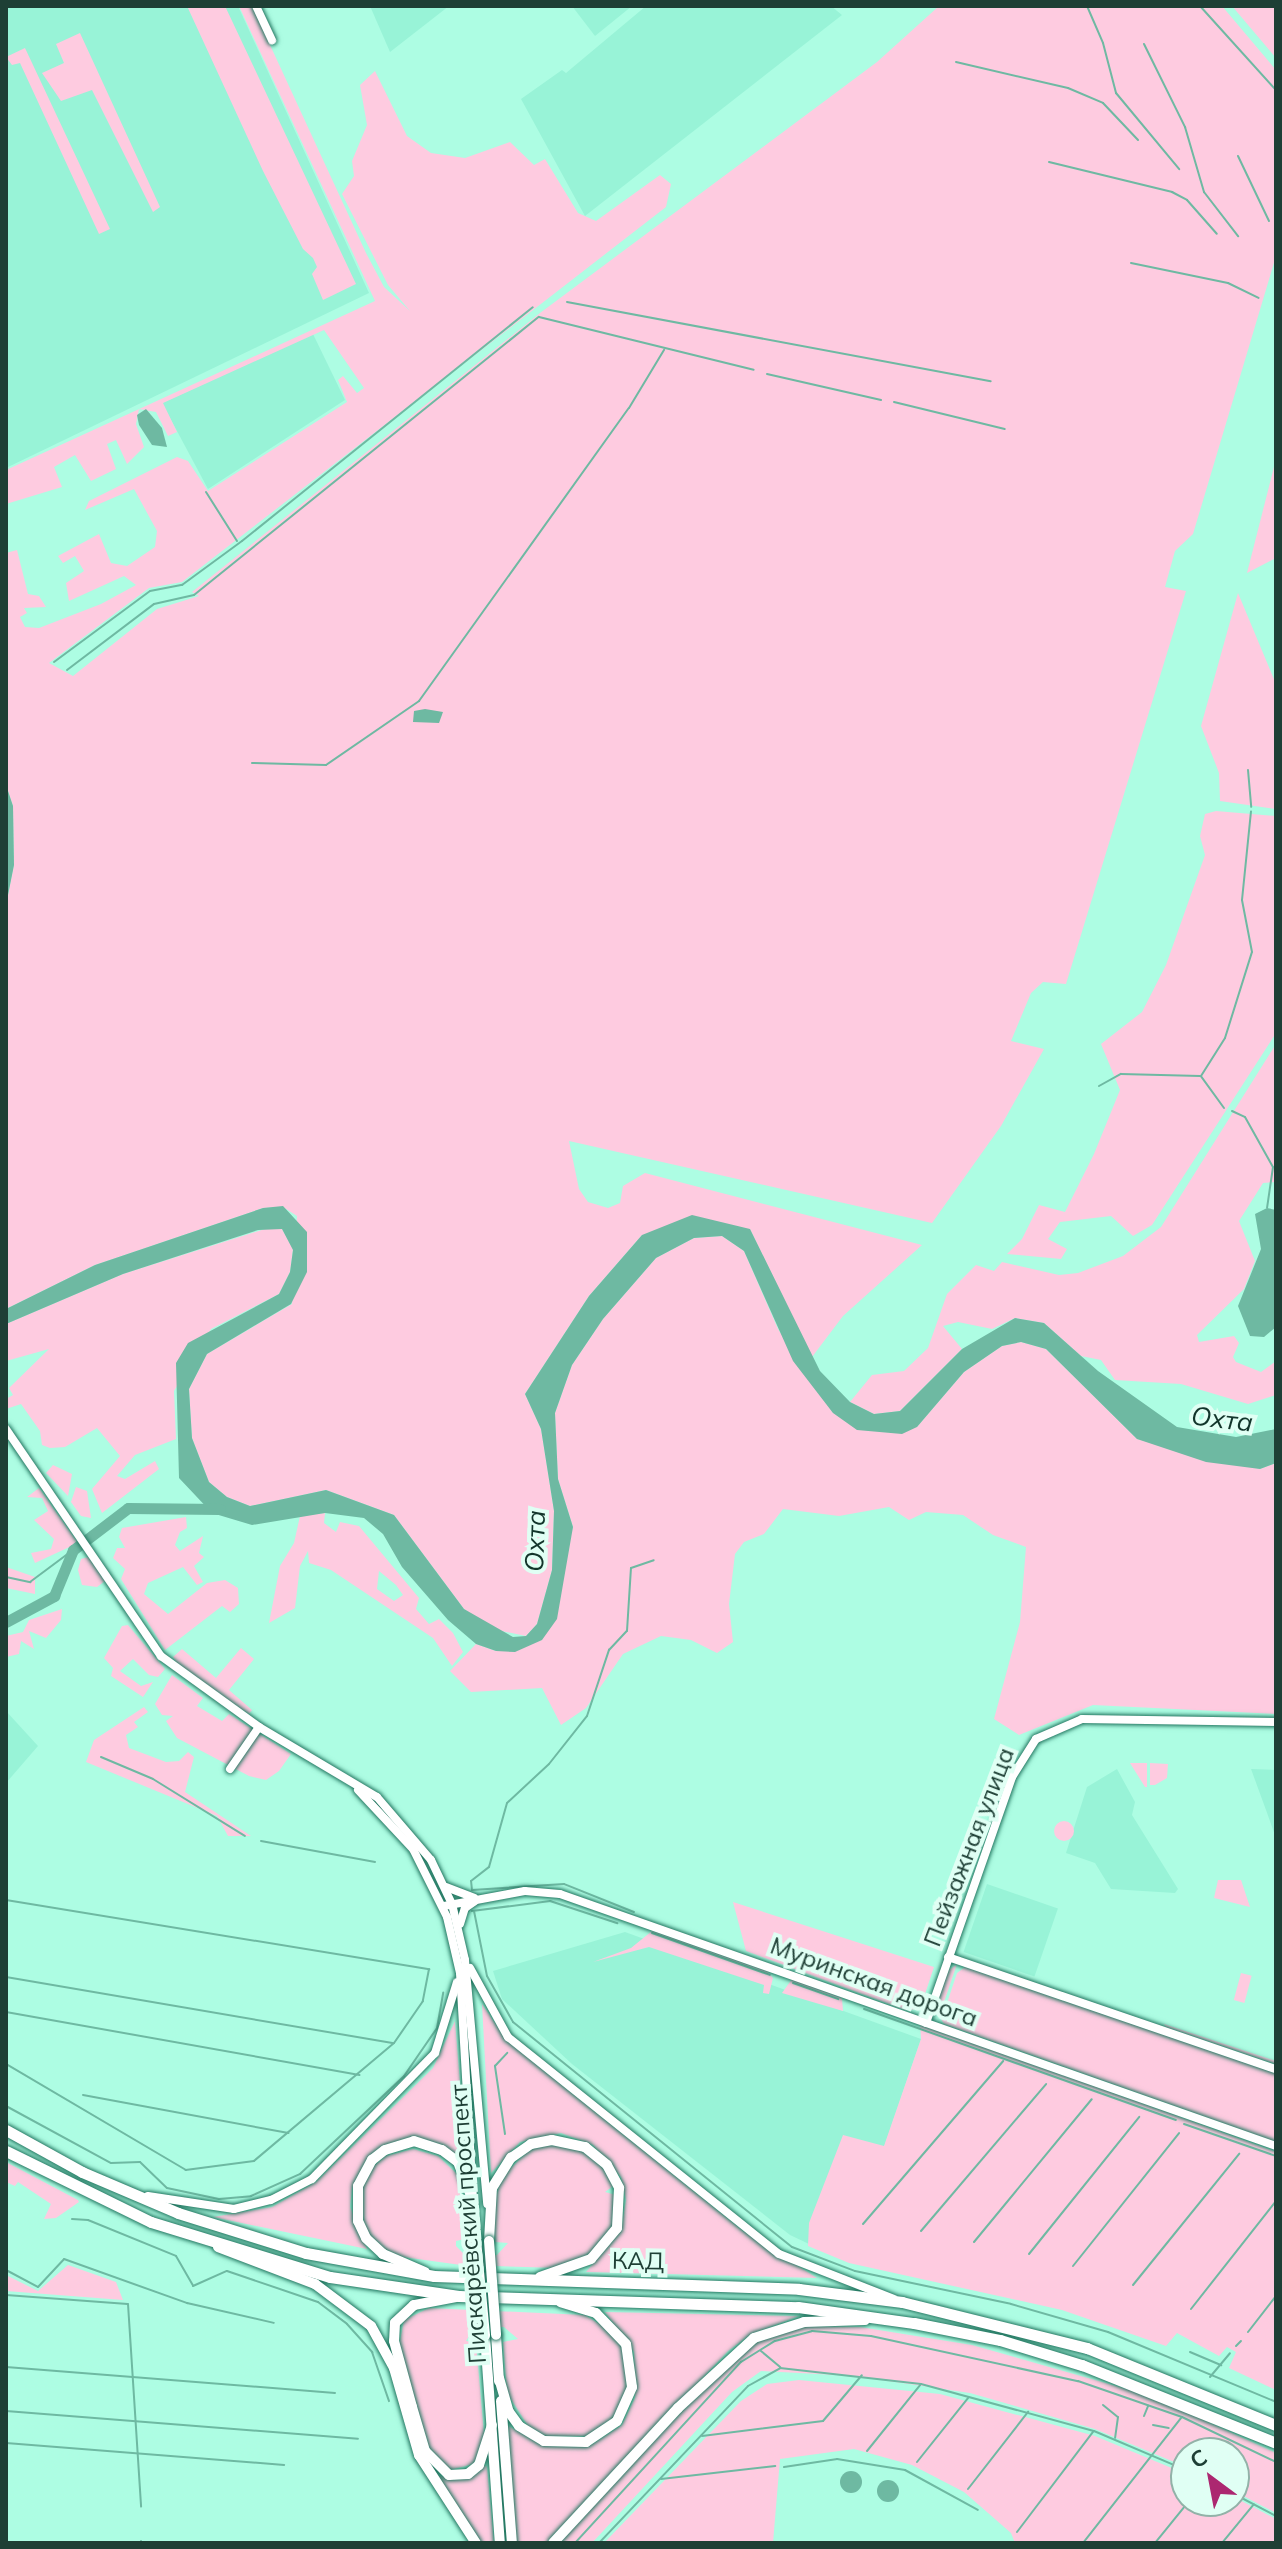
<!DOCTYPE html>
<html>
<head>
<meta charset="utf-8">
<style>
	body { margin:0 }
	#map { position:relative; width:1282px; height:2549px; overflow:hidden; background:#adfde3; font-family:Mulish,sans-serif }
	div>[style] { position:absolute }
	.built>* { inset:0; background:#98f3d7; transform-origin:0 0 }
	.green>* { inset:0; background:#fecbe0; transform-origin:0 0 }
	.round { border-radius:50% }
	.water>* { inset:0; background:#6eb9a2 }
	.stream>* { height:2px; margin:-1px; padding:0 1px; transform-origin:1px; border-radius:1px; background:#6eb9a2 }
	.river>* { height:11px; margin:-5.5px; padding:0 5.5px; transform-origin:5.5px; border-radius:5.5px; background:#6eb9a2 }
	.roads { filter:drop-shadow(0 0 2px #227660) drop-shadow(0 0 2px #227660) }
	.minor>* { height:8px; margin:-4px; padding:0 4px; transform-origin:4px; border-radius:4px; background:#fff }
	.major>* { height:10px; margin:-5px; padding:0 5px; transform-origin:5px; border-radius:5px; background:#fff }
	.highway>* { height:11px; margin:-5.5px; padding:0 5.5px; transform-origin:5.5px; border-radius:5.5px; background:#fff }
	.bridges { filter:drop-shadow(0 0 2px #227660) drop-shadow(0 0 2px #227660) }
	.major-bridge>* { height:10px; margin:-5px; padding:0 5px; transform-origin:5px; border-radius:5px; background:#fff }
	span { translate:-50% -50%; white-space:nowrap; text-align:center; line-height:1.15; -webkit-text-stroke:8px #e0fff4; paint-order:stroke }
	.street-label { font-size:24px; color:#1e3f35 }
	.water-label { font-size:26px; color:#12352b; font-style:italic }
	.frame { position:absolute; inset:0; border:8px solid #1e3f35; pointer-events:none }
	.north { position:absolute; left:1170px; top:2437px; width:80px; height:80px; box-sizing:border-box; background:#e0fff4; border:2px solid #92b2a8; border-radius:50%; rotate:328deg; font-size:22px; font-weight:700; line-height:32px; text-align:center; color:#1e3f35 }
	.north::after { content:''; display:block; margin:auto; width:28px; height:36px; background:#ac2770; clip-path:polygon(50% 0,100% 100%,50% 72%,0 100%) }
</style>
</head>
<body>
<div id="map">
	<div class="built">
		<div style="clip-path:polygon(6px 6px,238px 6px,369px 293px,6px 468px)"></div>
		<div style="clip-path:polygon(370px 6px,449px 6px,390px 52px)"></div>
		<div style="clip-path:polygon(572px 6px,632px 6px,595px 36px)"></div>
		<div style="clip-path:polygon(646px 6px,831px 6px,842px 15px,585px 216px,521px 99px,562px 70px,566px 73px)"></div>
		<div style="clip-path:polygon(313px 334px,345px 400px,208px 489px,162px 403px)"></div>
		<div style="clip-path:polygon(6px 1711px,38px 1746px,6px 1783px)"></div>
		<div style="clip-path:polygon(1117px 1769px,1135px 1802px,1132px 1815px,1178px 1889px,1175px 1893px,1111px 1889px,1095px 1863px,1066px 1853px,1087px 1787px)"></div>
		<div style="clip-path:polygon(1251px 1769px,1276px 1770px,1276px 1838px,1266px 1810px)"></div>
		<div style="left:987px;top:1884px;width:75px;height:72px;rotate:19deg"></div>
		<div style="clip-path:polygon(625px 1932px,921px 2039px,845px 2261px,790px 2235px,572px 2064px,502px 1999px,493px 1971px)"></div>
	</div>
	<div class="green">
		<div style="clip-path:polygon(187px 6px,225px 6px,356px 284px,323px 300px,312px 274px,317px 267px,313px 258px,303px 249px,263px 171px)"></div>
		<div style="clip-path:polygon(239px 6px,252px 6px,366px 253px,384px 287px,410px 311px,388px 285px,342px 194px,354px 176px,352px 161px,367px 125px,360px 85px,375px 71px,407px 136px,431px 153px,465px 158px,510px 142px,534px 165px,545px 159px,578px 213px,596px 221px,660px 175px,671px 184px,666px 207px,182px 582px,149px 588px,49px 663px,73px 676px,157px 609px,199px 596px,192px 592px,540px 313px,877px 62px,939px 6px,1222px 6px,1276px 70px,1276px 256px,1193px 534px,1175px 551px,1165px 587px,1186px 591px,1066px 984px,1043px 982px,1031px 993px,1011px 1041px,1044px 1049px,1001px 1126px,932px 1223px,569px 1141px,579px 1189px,588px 1202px,608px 1208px,620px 1203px,623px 1186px,645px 1173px,922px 1245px,843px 1316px,812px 1357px,750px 1229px,642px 1235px,589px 1296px,525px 1394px,541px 1429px,554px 1511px,552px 1570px,537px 1624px,526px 1636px,492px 1629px,464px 1609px,394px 1515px,326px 1490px,250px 1506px,227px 1497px,209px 1482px,192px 1438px,189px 1389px,207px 1354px,292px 1304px,297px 1216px,283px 1207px,263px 1208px,95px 1265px,6px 1309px,6px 905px,14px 865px,13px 806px,6px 785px,6px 553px,17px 550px,28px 594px,39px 596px,46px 607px,24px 608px,27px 613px,20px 617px,25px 627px,39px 628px,101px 604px,136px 585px,124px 576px,69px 601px,66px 583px,84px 571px,75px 556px,63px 563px,58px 556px,99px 534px,111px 563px,127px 566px,155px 547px,157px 531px,134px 489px,85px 510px,89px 501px,177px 457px,188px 461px,208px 491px,347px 402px,338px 380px,343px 376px,357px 393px,364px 388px,324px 330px,163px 403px,177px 432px,168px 436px,156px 412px,139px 409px,136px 424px,144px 447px,127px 464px,116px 440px,107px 444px,116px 469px,91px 481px,75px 455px,54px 467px,62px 487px,6px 504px,6px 470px,375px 301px)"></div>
		<div style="clip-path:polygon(1232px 6px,1276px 6px,1276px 58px)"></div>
		<div style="clip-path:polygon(80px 33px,160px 207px,153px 212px,92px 90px,61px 101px,42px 73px,64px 63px,56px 44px)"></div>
		<div style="clip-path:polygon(25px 48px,110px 229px,99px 234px,20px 63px,12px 65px,6px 57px)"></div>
		<div style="clip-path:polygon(1276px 459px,1276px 558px,1247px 573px)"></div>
		<div style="clip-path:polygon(1238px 593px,1276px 684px,1276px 809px,1220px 801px,1219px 773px,1201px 726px)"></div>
		<div style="clip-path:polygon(1216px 811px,1276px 816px,1276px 1033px,1152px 1225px,1133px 1236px,1111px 1216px,1060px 1222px,1048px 1239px,1067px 1249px,1061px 1259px,1007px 1254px,1022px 1239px,1039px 1205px,1065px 1212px,1094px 1154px,1120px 1090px,1101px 1044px,1142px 1012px,1166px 965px,1205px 855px,1200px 836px,1205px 814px)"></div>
		<div style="clip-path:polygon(1276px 1044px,1276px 1182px,1263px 1183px,1239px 1221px,1255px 1261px,1244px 1289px,1197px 1335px,1199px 1342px,1234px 1336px,1239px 1343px,1233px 1357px,1236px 1362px,1261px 1372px,1276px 1361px,1276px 1395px,1248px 1404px,1181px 1384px,1115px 1380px,1101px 1360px,1081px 1356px,1044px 1323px,1015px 1318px,992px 1329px,958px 1322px,943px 1326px,962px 1349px,900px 1411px,874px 1414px,850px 1402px,872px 1375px,904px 1371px,928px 1348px,947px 1294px,976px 1265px,994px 1271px,1002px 1262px,1059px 1275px,1078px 1273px,1123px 1256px,1161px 1227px)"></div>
		<div style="clip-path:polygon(271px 1227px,282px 1229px,293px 1249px,290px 1272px,279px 1294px,211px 1329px,174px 1391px,176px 1439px,135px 1455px,117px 1476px,125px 1479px,155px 1461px,159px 1469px,102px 1513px,92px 1489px,120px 1456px,97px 1428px,65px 1447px,50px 1448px,42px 1445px,40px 1431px,21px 1404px,6px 1409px,6px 1399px,13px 1395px,9px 1388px,49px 1349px,6px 1361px,6px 1324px,123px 1274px)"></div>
		<div style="clip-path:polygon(722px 1236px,744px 1251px,778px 1329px,833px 1413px,917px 1427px,964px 1372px,1002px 1346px,1021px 1342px,1046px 1349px,1137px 1439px,1260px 1469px,1276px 1463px,1276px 1714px,1093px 1705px,1019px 1735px,994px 1719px,1020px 1622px,1026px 1547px,993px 1535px,963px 1515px,926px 1512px,909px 1520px,889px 1507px,839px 1516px,783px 1509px,764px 1534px,744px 1542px,735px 1554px,729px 1604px,733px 1642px,717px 1653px,691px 1640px,661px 1636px,623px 1654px,586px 1708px,561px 1725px,542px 1688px,471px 1692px,450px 1671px,476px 1644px,496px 1651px,542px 1640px,573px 1527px,558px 1479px,555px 1413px,572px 1365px,603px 1319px,656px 1258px,694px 1238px)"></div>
		<div style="clip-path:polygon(53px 1465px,72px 1474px,68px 1496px,46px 1473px)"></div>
		<div style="clip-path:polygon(76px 1487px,87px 1491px,91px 1518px,81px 1516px,71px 1502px)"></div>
		<div style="clip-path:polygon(39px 1488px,78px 1543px,35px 1563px,31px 1553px,51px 1549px,54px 1539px,34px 1520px,48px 1511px,42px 1498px,27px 1497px)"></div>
		<div style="clip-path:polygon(evenodd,325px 1513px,324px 1523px,336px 1532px,340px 1522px,359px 1526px,419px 1598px,416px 1609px,429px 1624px,439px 1619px,453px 1633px,463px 1652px,452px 1666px,433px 1638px,331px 1570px,309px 1563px,308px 1551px,300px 1566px,295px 1608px,269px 1623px,280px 1566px,294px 1543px,300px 1516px,325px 1513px,379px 1571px,396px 1585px,403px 1595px,394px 1601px,377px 1589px,379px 1571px)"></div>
		<div style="clip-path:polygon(186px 1517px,187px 1528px,180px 1532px,175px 1545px,180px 1551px,203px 1536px,199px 1553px,204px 1557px,194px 1566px,203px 1582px,197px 1585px,183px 1567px,148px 1583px,144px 1594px,168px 1614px,207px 1583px,225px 1580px,238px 1588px,239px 1604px,230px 1612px,222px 1606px,165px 1650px,121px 1579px,125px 1569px,113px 1558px,117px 1548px,125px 1548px,119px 1537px,122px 1528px)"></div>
		<div style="clip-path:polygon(88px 1557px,105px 1581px,97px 1587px,82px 1585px,78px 1570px,81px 1559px)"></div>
		<div style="clip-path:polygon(6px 1567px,35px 1577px,35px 1594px,6px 1588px)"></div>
		<div style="clip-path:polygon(62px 1609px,61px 1620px,46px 1638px,29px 1631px,34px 1649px,21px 1641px,19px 1654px,6px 1657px,6px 1636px,23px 1632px,29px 1620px)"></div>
		<div style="clip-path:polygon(128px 1625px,165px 1669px,158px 1677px,149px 1675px,133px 1659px,120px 1671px,141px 1686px,153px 1682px,143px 1697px,111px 1676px,113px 1668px,104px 1658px,122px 1626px)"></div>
		<div style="clip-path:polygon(241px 1648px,254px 1659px,229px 1690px,252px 1710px,249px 1714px,180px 1668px,173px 1657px,182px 1649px,216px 1678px)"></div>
		<div style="clip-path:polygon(172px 1675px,203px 1698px,197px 1706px,222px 1721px,229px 1714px,291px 1754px,279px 1771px,266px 1780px,249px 1776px,177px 1738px,166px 1721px,173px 1716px,162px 1715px,155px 1704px)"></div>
		<div style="clip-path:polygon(144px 1707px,148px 1712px,134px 1722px,138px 1727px,126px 1735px,129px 1748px,166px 1762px,179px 1761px,188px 1752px,194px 1757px,185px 1792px,251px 1836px,228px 1836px,217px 1816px,86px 1762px,94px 1740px)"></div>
		<div style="clip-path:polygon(1130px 1763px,1147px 1763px,1147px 1787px,1145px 1787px)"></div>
		<div style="clip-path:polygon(1150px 1763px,1168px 1764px,1167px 1778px,1155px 1785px,1150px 1785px)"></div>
		<div class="round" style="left:1054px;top:1821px;width:20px;height:20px"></div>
		<div style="clip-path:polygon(1218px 1880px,1241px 1880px,1250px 1907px,1214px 1898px)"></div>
		<div style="clip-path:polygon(733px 1902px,934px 1967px,920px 2009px,905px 2010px,746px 1951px)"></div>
		<div style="clip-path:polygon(652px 1931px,767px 1971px,773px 1978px,769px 1994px,763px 1993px,764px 1985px,649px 1947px,593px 1962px,631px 1948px)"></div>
		<div style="clip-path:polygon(957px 1964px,944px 2002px,937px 2004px,948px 1971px)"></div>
		<div style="clip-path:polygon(965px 1967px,1276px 2073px,1276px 2142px,944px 2024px,935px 2009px,944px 2012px,957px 1973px)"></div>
		<div style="left:1241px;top:1973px;width:11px;height:28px;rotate:15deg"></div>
		<div style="clip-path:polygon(792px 1979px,842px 1998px,843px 2011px,782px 1993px)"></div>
		<div style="clip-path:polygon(482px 2004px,503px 2035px,528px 2058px,743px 2231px,817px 2278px,586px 2272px,621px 2230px,626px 2200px,621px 2177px,593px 2145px,561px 2133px,520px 2142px,491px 2173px)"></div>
		<div style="clip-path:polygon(455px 2021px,467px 2168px,427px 2142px,367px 2160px,352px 2189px,350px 2207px,367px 2249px,213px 2217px,272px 2207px,316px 2182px,433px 2068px)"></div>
		<div style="clip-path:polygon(920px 2023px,1276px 2152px,1276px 2390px,1229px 2368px,1236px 2352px,1227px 2347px,1219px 2356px,1177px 2333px,1166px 2346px,1062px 2310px,849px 2263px,808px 2246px,809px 2223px,843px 2135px,884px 2146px,921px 2039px)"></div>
		<div style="clip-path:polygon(1164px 2024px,1276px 2061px,1276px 2064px,1166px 2027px)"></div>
		<div style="clip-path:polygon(553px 2144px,583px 2150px,605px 2170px,613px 2186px,605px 2192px,616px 2195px,612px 2229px,593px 2254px,558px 2268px,461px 2265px,403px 2257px,379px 2247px,365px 2231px,360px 2190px,374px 2166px,386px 2156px,413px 2149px,438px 2156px,457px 2174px,469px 2238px,456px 2241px,456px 2246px,465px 2255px,497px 2255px,508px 2243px,495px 2242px,493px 2214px,500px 2179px,532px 2147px)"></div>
		<div style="clip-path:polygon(6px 2162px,78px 2200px,79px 2202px,56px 2218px,44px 2219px,51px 2204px,18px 2182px,15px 2186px,6px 2182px)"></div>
		<div style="clip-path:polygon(68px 2265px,116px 2282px,123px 2300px,6px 2291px,6px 2275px,38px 2291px)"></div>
		<div style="clip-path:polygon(429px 2308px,585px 2315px,612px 2332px,624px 2349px,630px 2376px,626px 2401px,610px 2421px,588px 2436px,546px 2436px,530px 2429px,507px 2393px,503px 2342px,518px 2339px,504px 2327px,474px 2328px,466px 2341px,476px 2342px,485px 2445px,473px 2464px,450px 2470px,429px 2448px,399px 2346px,404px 2320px)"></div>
		<div style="clip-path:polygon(605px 2312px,799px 2316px,751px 2334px,728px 2351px,546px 2543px,516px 2543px,508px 2426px,544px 2445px,588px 2447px,622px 2425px,635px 2398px,634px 2352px)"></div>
		<div style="clip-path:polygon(799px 2326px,860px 2327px,972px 2345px,1151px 2396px,1276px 2453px,1276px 2513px,1234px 2491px,1234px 2453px,1186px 2453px,1186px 2467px,1095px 2429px,970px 2393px,855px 2376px,761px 2371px,732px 2392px,592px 2543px,557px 2543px,732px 2359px,754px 2341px)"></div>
		<div style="clip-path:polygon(799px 2380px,940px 2394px,1095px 2436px,1186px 2474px,1186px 2501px,1234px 2501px,1234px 2497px,1276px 2519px,1276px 2543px,1015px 2543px,1011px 2533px,964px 2492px,912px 2465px,854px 2449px,780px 2459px,773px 2543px,604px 2543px,741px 2401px,767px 2384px)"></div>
		<div style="clip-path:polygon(484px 2465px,487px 2467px,494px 2543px,480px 2543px,437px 2476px,466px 2479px)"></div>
	</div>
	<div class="water">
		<div style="clip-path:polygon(146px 409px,162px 428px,167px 447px,152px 445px,139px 425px,137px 415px)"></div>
		<div style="clip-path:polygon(425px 709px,443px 712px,439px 723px,413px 722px,414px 711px)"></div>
		<div style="clip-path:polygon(6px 785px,13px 806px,14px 865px,6px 905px)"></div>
		<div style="clip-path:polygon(283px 1206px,307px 1232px,307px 1272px,291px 1304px,207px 1354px,189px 1389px,192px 1438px,209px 1482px,227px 1497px,250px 1506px,326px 1490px,394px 1515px,464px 1609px,513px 1637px,526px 1636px,537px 1624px,552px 1570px,554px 1511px,541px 1429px,525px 1394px,589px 1296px,642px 1235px,692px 1215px,750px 1229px,820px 1371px,850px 1402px,874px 1414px,900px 1411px,962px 1349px,1015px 1318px,1044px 1323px,1098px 1371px,1177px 1427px,1236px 1437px,1276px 1429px,1276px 1463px,1260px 1469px,1206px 1462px,1137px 1439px,1046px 1349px,1021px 1342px,1002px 1346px,964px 1372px,917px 1427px,902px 1434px,857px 1430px,833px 1413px,793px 1361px,744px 1251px,722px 1236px,694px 1238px,656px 1258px,603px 1319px,572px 1365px,555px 1413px,558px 1479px,573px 1527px,557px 1619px,542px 1640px,515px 1652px,496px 1651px,476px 1644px,448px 1620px,402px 1567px,383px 1534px,364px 1518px,325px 1513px,252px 1525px,212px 1513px,179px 1478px,176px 1363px,188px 1343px,279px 1294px,290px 1272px,293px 1250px,282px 1229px,258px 1230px,123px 1274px,6px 1324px,6px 1309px,95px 1265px,263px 1208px)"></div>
		<div style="clip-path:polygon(1267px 1208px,1276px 1210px,1276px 1327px,1264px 1337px,1250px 1336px,1238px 1306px,1261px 1249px,1255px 1214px)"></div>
		<div class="round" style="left:840px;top:2471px;width:22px;height:22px"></div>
		<div class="round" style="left:877px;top:2480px;width:22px;height:22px"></div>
	</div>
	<div class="stream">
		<div style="left:1087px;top:6px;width:40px;rotate:66.6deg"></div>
		<div style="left:1103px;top:43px;width:52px;rotate:75.4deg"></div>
		<div style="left:1116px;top:93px;width:99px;rotate:50.3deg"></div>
		<div style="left:1200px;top:6px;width:113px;rotate:47.9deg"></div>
		<div style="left:1144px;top:44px;width:93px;rotate:63.7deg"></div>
		<div style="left:1185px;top:127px;width:68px;rotate:73.7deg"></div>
		<div style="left:1204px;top:192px;width:56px;rotate:52.3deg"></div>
		<div style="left:956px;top:62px;width:115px;rotate:13.1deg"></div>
		<div style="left:1068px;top:88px;width:38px;rotate:23deg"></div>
		<div style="left:1103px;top:103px;width:51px;rotate:46.6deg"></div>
		<div style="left:1238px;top:156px;width:72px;rotate:64.5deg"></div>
		<div style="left:1049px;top:162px;width:127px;rotate:13.7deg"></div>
		<div style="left:1172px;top:192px;width:17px;rotate:28deg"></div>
		<div style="left:1187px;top:200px;width:45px;rotate:48.6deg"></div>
		<div style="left:1131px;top:263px;width:99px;rotate:11.7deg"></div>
		<div style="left:1228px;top:283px;width:34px;rotate:26deg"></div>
		<div style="left:567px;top:302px;width:431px;rotate:10.6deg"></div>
		<div style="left:767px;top:374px;width:117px;rotate:12.8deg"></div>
		<div style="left:894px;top:402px;width:114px;rotate:13.7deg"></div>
		<div style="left:206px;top:492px;width:58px;rotate:57.7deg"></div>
		<div style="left:54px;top:662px;width:119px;rotate:-36.5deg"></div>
		<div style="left:150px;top:591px;width:33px;rotate:-11deg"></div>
		<div style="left:182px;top:585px;width:74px;rotate:-36.3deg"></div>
		<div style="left:242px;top:541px;width:373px;rotate:-38.8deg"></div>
		<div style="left:67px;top:670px;width:109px;rotate:-37.2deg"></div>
		<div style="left:154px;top:604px;width:41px;rotate:-12.7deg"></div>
		<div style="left:194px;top:595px;width:443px;rotate:-38.9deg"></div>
		<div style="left:539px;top:317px;width:221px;rotate:13.8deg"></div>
		<div style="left:252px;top:763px;width:74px;rotate:1.5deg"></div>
		<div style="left:326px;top:765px;width:113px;rotate:-34.5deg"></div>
		<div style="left:419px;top:701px;width:360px;rotate:-54.4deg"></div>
		<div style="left:629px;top:408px;width:68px;rotate:-58.9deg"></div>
		<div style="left:1248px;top:770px;width:37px;rotate:85deg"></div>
		<div style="left:1099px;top:1086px;width:25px;rotate:-29deg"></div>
		<div style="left:1121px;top:1074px;width:79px;rotate:1.5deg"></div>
		<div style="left:1224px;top:1108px;width:39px;rotate:-126deg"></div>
		<div style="left:1201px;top:1076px;width:45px;rotate:-57.7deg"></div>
		<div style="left:1225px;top:1038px;width:90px;rotate:-72.6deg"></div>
		<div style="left:1252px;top:952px;width:53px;rotate:-100.9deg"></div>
		<div style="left:1242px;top:900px;width:89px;rotate:-84.2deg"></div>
		<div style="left:1232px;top:1111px;width:14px;rotate:25deg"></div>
		<div style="left:1245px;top:1117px;width:57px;rotate:60.8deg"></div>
		<div style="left:1273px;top:1167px;width:41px;rotate:98.3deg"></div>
		<div style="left:6px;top:1577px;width:25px;rotate:12deg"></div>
		<div style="left:30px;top:1582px;width:54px;rotate:-36.7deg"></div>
		<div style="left:101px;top:1757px;width:56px;rotate:22.9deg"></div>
		<div style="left:153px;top:1779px;width:108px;rotate:31.8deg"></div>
		<div style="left:261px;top:1841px;width:116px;rotate:10.4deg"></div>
		<div style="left:6px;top:1900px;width:429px;rotate:9.3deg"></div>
		<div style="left:429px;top:1969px;width:33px;rotate:101deg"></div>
		<div style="left:423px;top:2001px;width:51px;rotate:124.6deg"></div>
		<div style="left:394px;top:2043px;width:183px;rotate:139.9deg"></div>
		<div style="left:254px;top:2161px;width:69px;rotate:172.5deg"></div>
		<div style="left:186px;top:2170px;width:209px;rotate:-149.5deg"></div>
		<div style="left:472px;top:1911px;width:79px;rotate:-7.3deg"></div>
		<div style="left:550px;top:1901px;width:71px;rotate:18.2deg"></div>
		<div style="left:474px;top:1911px;width:66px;rotate:78.7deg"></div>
		<div style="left:487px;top:1976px;width:53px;rotate:60.5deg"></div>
		<div style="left:513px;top:2022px;width:358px;rotate:38.9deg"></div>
		<div style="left:792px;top:2247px;width:67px;rotate:20.9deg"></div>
		<div style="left:855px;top:2271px;width:159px;rotate:11.9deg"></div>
		<div style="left:1011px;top:2304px;width:101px;rotate:16.1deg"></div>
		<div style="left:1108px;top:2332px;width:182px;rotate:22.6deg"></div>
		<div style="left:634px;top:1912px;width:75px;rotate:-158.2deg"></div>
		<div style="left:564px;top:1884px;width:92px;rotate:176.3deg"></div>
		<div style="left:472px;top:1890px;width:9px;rotate:-96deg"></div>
		<div style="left:471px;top:1881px;width:23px;rotate:-38deg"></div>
		<div style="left:489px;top:1867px;width:66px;rotate:-74.3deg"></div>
		<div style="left:507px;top:1803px;width:57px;rotate:-42.9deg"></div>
		<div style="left:549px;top:1764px;width:61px;rotate:-51.6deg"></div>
		<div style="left:587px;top:1716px;width:70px;rotate:-71.6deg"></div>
		<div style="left:609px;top:1650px;width:26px;rotate:-47deg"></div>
		<div style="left:627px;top:1631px;width:63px;rotate:-86.4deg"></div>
		<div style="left:631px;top:1568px;width:24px;rotate:-19deg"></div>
		<div style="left:652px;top:1933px;width:125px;rotate:19.6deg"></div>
		<div style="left:6px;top:1977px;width:392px;rotate:9.7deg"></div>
		<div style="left:793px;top:1983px;width:48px;rotate:19.6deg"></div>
		<div style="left:864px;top:2009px;width:331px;rotate:19.6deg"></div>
		<div style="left:6px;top:2012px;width:359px;rotate:10.1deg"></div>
		<div style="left:83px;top:2095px;width:209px;rotate:10.5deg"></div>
		<div style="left:6px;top:2106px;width:119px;rotate:28.5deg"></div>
		<div style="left:111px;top:2163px;width:29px;rotate:-2deg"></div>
		<div style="left:140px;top:2162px;width:37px;rotate:44deg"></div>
		<div style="left:167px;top:2188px;width:53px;rotate:11.9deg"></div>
		<div style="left:219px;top:2199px;width:32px;rotate:-5deg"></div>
		<div style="left:251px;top:2196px;width:54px;rotate:-24.2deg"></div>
		<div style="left:300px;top:2174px;width:143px;rotate:-43.3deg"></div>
		<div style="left:404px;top:2076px;width:58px;rotate:-55.5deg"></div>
		<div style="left:437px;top:2028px;width:36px;rotate:-80deg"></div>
		<div style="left:1184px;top:2124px;width:97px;rotate:19.2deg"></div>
		<div style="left:505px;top:2134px;width:69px;rotate:-98.4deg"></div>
		<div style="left:495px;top:2066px;width:18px;rotate:-47deg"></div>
		<div style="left:72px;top:2219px;width:16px;rotate:4deg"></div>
		<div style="left:88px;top:2220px;width:95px;rotate:22.2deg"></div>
		<div style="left:176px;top:2256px;width:34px;rotate:60deg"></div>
		<div style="left:193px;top:2286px;width:37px;rotate:-24deg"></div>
		<div style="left:227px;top:2271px;width:96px;rotate:18.8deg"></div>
		<div style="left:318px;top:2302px;width:36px;rotate:37deg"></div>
		<div style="left:347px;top:2324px;width:38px;rotate:48deg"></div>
		<div style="left:372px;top:2352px;width:52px;rotate:70.9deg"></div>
		<div style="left:863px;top:2224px;width:215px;rotate:-49.3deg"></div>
		<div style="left:921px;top:2231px;width:193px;rotate:-49.6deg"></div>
		<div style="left:974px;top:2242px;width:185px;rotate:-50.5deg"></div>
		<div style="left:1029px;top:2254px;width:176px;rotate:-51.2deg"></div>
		<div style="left:1073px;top:2266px;width:170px;rotate:-51.4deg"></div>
		<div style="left:6px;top:2270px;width:36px;rotate:28deg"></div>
		<div style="left:38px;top:2287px;width:38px;rotate:-47deg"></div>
		<div style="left:64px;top:2259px;width:131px;rotate:19.7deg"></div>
		<div style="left:187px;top:2303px;width:89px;rotate:12.9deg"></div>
		<div style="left:1133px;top:2285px;width:169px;rotate:-51deg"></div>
		<div style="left:6px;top:2295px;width:122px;rotate:4.2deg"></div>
		<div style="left:128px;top:2304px;width:203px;rotate:86.3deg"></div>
		<div style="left:1191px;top:2309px;width:137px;rotate:-51.8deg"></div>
		<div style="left:1248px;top:2332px;width:46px;rotate:-52.1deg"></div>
		<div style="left:1236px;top:2346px;width:7px;rotate:-45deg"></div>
		<div style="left:761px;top:2351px;width:25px;rotate:40deg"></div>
		<div style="left:1190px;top:2352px;width:34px;rotate:23deg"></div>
		<div style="left:6px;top:2367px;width:330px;rotate:4.5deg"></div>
		<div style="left:1210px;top:2377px;width:31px;rotate:-50deg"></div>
		<div style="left:1103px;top:2405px;width:19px;rotate:39deg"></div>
		<div style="left:1118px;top:2417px;width:21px;rotate:98deg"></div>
		<div style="left:6px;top:2411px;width:353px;rotate:4.5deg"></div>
		<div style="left:1144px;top:2416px;width:11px;rotate:-68deg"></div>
		<div style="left:1153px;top:2425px;width:16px;rotate:11deg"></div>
		<div style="left:702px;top:2436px;width:122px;rotate:-7.1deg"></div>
		<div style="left:823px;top:2421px;width:60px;rotate:-49.7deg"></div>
		<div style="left:6px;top:2443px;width:279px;rotate:4.5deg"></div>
		<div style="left:867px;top:2451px;width:85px;rotate:-51.2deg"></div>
		<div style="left:917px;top:2462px;width:82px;rotate:-51.4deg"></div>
		<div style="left:784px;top:2467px;width:54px;rotate:-8.6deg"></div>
		<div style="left:837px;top:2459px;width:69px;rotate:9.2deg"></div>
		<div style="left:905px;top:2470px;width:83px;rotate:28.7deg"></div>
		<div style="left:661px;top:2479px;width:115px;rotate:-6.5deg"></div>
		<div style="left:968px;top:2489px;width:98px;rotate:-52.1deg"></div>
		<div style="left:1234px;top:2494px;width:47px;rotate:27.6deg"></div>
		<div style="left:1017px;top:2532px;width:126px;rotate:-52.8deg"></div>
		<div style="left:141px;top:2541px;width:2px;rotate:90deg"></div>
		<div style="left:575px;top:2543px;width:246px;rotate:-47.5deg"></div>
		<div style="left:741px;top:2362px;width:40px;rotate:-32deg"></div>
		<div style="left:775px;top:2341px;width:38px;rotate:-15deg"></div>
		<div style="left:812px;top:2331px;width:59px;rotate:4.8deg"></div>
		<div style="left:871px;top:2336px;width:212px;rotate:12.3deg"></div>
		<div style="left:1078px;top:2381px;width:110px;rotate:19.1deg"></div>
		<div style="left:1182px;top:2417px;width:104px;rotate:25.6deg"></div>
		<div style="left:599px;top:2543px;width:216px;rotate:-46.5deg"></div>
		<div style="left:748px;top:2386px;width:37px;rotate:-29deg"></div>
		<div style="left:780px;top:2368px;width:142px;rotate:6.5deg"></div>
		<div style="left:921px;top:2384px;width:179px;rotate:15.2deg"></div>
		<div style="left:1094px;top:2431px;width:100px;rotate:23deg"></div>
		<div style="left:1083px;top:2543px;width:159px;rotate:-51.9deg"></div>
		<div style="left:1155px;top:2543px;width:54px;rotate:-51deg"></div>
		<div style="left:1222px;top:2543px;width:50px;rotate:-50.6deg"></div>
	</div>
	<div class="river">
		<div style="left:6px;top:1622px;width:55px;rotate:-28.4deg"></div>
		<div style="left:54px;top:1596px;width:50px;rotate:-67.6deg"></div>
		<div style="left:73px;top:1550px;width:69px;rotate:-37.4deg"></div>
		<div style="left:128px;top:1508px;width:92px;rotate:0.6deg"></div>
	</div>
	<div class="roads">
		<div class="minor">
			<div style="left:256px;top:6px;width:38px;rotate:65deg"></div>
			<div style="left:6px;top:1429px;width:275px;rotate:55.7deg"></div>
			<div style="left:161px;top:1656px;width:121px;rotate:35.9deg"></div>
			<div style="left:259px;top:1727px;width:137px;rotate:30.7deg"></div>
			<div style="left:377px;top:1797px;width:83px;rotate:49.4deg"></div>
			<div style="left:431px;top:1860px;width:49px;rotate:64.5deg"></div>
			<div style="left:452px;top:1904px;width:57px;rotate:76.9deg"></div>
			<div style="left:465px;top:1960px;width:245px;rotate:84.8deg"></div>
			<div style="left:230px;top:1769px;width:51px;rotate:-55.4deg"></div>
			<div style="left:358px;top:1790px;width:81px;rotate:47deg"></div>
			<div style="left:413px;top:1849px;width:76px;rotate:63.4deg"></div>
			<div style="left:447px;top:1917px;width:57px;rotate:76.9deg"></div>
			<div style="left:460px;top:1973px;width:223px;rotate:86.7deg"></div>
			<div style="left:446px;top:1887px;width:30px;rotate:21deg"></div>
			<div style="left:444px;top:1906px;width:82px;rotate:-10.5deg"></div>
			<div style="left:525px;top:1891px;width:35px;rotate:5deg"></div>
			<div style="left:560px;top:1894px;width:759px;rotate:19.39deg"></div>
			<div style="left:460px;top:1924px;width:17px;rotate:-73deg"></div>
			<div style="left:465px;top:1908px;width:12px;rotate:-35deg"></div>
			<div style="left:948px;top:1957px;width:347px;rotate:18.9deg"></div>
			<div style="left:470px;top:1968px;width:79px;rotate:61.2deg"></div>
			<div style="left:508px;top:2037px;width:347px;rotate:38.7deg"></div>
			<div style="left:779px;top:2254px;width:123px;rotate:21.4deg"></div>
			<div style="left:926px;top:2023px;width:261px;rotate:-70.7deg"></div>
			<div style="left:1012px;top:1777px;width:45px;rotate:-57.7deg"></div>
			<div style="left:1036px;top:1739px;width:50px;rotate:-23.5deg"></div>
			<div style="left:1082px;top:1719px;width:194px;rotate:0.9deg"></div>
			<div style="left:148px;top:2196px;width:87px;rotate:8.6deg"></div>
			<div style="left:234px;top:2209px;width:38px;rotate:-14deg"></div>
			<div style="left:271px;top:2200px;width:46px;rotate:-27.1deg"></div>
			<div style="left:312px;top:2179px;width:176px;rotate:-45.7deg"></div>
			<div style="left:435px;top:2053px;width:74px;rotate:-72.8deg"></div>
		</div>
		<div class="major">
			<div style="left:489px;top:2241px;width:53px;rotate:-86.8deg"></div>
			<div style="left:492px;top:2188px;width:36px;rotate:-58deg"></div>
			<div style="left:511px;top:2158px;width:24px;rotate:-35deg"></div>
			<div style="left:531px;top:2144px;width:21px;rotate:-11deg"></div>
			<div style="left:552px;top:2140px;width:34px;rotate:12deg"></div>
			<div style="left:585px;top:2147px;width:28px;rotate:39deg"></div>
			<div style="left:607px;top:2165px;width:26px;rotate:62deg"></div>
			<div style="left:619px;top:2188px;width:40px;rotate:92.9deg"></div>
			<div style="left:617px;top:2228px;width:40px;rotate:130deg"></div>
			<div style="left:591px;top:2259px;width:54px;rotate:160.6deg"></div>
			<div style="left:218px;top:2247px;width:104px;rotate:20.9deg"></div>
			<div style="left:315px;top:2284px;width:70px;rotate:36.9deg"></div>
			<div style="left:371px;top:2326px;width:48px;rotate:61.3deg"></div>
			<div style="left:394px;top:2368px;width:91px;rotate:74deg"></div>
			<div style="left:419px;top:2455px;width:105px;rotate:57.1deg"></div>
			<div style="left:425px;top:2272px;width:46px;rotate:-156.8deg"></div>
			<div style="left:383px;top:2254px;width:23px;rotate:-137deg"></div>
			<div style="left:366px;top:2238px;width:19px;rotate:-115deg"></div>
			<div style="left:358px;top:2221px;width:35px;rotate:-90deg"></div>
			<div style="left:358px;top:2186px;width:30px;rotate:-62deg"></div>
			<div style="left:372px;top:2160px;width:16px;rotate:-38deg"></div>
			<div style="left:385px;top:2150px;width:30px;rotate:-17deg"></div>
			<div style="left:414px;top:2141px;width:29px;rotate:18deg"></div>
			<div style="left:442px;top:2150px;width:20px;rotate:37deg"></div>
			<div style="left:458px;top:2162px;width:42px;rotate:69deg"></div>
			<div style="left:473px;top:2201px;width:39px;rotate:86deg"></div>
			<div style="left:456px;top:2297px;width:43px;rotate:169.2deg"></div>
			<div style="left:414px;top:2305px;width:26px;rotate:137deg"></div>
			<div style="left:395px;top:2323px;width:18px;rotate:93deg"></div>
			<div style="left:394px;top:2341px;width:68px;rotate:74.7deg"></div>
			<div style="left:412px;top:2407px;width:46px;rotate:73.5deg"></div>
			<div style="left:425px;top:2451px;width:34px;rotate:45deg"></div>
			<div style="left:449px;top:2475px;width:19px;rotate:-3deg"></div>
			<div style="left:468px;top:2474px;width:14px;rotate:-39deg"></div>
			<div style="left:479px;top:2465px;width:42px;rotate:-72deg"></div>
			<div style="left:496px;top:2335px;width:46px;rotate:86.3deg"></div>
			<div style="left:485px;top:2336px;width:208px;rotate:85.9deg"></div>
			<div style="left:499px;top:2378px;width:35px;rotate:74deg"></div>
			<div style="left:509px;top:2412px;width:17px;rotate:54deg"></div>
			<div style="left:519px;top:2426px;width:29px;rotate:31deg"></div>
			<div style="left:544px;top:2441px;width:42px;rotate:1.4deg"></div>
			<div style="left:586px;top:2442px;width:37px;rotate:-34deg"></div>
			<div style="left:617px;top:2421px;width:37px;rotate:-66deg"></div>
			<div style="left:632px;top:2387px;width:43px;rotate:-97.9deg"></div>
			<div style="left:626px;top:2344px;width:43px;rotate:-134.1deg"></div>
			<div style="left:596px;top:2313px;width:37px;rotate:-163deg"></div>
			<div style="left:501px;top:2401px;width:142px;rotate:85.6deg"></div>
			<div style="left:553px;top:2543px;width:184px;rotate:-47.2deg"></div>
			<div style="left:678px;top:2408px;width:103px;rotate:-42.6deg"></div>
			<div style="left:754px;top:2338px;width:52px;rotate:-17.7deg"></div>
			<div style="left:804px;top:2322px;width:61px;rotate:-1.9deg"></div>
		</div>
		<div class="highway">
			<div style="left:6px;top:2130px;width:87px;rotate:28.9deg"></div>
			<div style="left:82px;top:2172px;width:104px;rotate:23.1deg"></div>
			<div style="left:178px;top:2213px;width:134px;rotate:17.4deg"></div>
			<div style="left:306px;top:2253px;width:130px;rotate:10.2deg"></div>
			<div style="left:434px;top:2276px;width:365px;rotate:2deg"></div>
			<div style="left:799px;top:2289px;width:104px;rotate:7.2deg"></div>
			<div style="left:902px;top:2302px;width:191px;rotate:14deg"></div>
			<div style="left:1087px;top:2348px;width:204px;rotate:22.2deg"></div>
			<div style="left:6px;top:2151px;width:161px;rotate:26.1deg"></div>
			<div style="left:151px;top:2222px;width:187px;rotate:17.1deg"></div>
			<div style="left:330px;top:2277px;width:130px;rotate:8.4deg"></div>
			<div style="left:459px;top:2296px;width:339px;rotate:1.9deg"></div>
			<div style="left:798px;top:2307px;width:117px;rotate:7.9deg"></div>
			<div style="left:914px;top:2323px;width:88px;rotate:11.2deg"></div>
			<div style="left:1000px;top:2340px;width:86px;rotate:17deg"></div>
			<div style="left:1082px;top:2365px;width:209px;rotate:21.9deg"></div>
		</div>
	</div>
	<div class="bridges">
		<div class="major-bridge">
			<div style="left:476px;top:2240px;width:96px;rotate:84.6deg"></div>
			<div style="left:489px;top:2241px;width:94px;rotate:85.7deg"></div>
		</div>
	</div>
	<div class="street-label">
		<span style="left:969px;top:1847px;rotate:-69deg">Пейзажная улица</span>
		<span style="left:874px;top:1982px;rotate:20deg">Муринская дорога</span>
		<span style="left:468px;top:2224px;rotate:-94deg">Пискарёвский проспект</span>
		<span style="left:638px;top:2261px;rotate:1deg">КАД</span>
	</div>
	<div class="water-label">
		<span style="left:1222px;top:1419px;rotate:7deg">Охта</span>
		<span style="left:535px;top:1541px;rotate:-88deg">Охта</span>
	</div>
	<div class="frame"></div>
	<div class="north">С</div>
</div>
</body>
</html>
